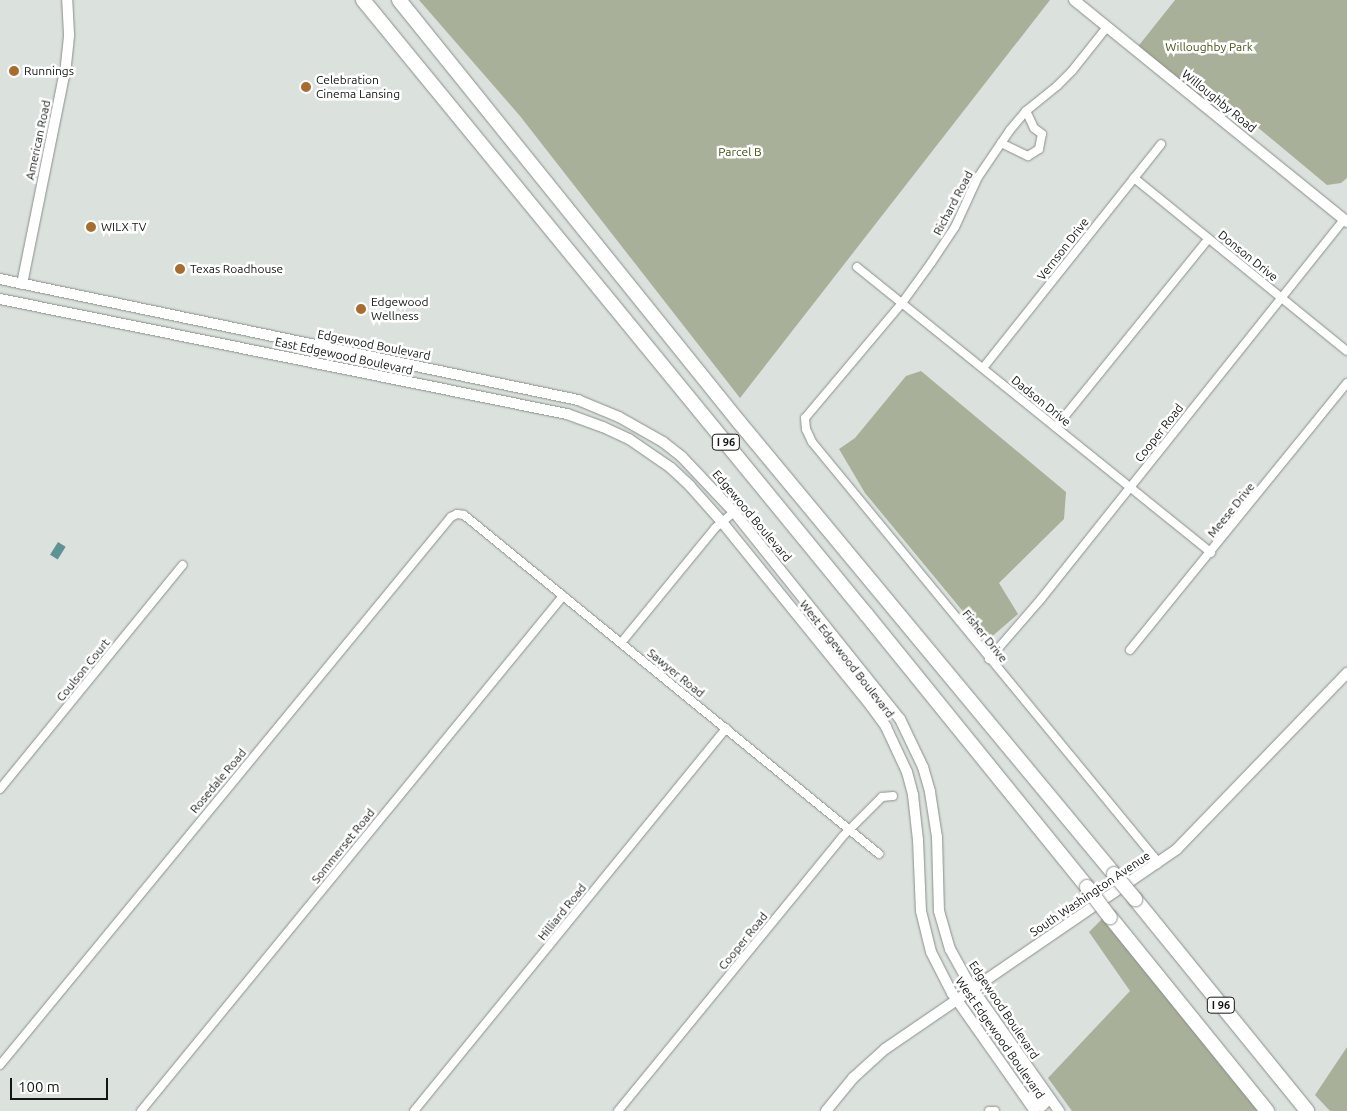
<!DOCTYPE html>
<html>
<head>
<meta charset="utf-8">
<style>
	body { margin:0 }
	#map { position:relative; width:1347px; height:1111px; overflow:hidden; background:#dbe1dd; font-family:Ubuntu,sans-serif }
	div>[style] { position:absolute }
	.green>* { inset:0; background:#a9b099 }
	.water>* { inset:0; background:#5e9394; transform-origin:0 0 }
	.roads { filter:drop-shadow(0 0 1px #8a8f8b) drop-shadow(0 0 1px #8a8f8b) }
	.minor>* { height:8px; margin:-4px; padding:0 4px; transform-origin:4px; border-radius:4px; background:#fff }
	.tertiary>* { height:10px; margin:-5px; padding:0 5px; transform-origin:5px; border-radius:5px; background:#fff }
	.motorway>* { height:14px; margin:-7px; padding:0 7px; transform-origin:7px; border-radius:7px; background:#fff }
	.bridges { filter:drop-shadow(0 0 1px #8a8f8b) drop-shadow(0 0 1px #8a8f8b) }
	.motorway-bridge>* { height:14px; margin:-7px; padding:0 7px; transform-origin:7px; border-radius:7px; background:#fff }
	.dots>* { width:14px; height:14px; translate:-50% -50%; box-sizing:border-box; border:2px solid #fff; border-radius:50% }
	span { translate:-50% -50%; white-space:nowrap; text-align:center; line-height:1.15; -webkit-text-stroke:5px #fff; paint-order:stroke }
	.shield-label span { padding:1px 4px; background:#fff; border:1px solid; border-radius:4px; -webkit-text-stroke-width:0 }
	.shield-label { font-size:11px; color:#141615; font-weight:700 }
	.park-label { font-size:12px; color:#455214 }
	.poi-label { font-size:12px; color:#141615 }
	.left { translate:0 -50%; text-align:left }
	.street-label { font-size:12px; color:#141615 }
	.scale { position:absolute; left:10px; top:1078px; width:98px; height:22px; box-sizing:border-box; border:2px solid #141615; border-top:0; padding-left:6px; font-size:15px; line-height:18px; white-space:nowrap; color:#141615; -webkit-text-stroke:4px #fff; paint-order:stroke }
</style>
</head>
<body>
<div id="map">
	<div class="green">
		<div style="clip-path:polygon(419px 0,1050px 0,740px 398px,520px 116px)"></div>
		<div style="clip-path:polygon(1175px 0,1347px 0,1347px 178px,1341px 183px,1327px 185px,1226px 101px,1215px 114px,1136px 49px)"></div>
		<div style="clip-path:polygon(921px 371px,1066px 492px,1064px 519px,999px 583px,1018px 614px,989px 639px,980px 632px,865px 493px,839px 449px,855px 438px,906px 376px)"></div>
		<div style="clip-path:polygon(1103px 918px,1259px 1111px,1072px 1111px,1048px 1078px,1130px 991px,1089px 932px)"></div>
		<div style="clip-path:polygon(1347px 1047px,1347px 1111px,1330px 1111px,1315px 1095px)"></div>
	</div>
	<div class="water">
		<div style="left:58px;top:542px;width:9px;height:15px;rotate:32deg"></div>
	</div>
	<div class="roads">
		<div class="minor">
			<div style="left:1107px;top:27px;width:56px;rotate:128.5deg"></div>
			<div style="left:1072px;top:71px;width:21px;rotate:135deg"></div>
			<div style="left:1057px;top:86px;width:40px;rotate:141deg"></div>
			<div style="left:1026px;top:111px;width:25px;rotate:130deg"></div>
			<div style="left:1010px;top:130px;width:57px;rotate:124.2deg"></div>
			<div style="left:978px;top:177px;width:55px;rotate:114.7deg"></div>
			<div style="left:955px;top:227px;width:43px;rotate:123.7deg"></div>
			<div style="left:931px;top:263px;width:49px;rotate:125.9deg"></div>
			<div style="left:902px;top:303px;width:150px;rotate:130.1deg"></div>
			<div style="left:805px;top:418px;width:11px;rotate:85deg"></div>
			<div style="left:806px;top:429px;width:14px;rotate:65deg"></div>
			<div style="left:812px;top:442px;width:538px;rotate:50.51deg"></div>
			<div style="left:1154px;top:857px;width:8px;rotate:67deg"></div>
			<div style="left:1001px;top:143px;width:30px;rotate:26deg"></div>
			<div style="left:1028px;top:156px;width:13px;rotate:-32deg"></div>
			<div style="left:1039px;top:149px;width:15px;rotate:-79deg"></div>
			<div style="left:1042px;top:134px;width:10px;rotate:-143deg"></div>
			<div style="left:1034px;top:128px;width:19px;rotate:-115deg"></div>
			<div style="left:1134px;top:178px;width:274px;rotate:39.1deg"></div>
			<div style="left:857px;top:267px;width:455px;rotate:38.9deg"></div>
			<div style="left:983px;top:368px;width:286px;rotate:-51.5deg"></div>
			<div style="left:1056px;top:427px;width:242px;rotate:-51deg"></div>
			<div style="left:621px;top:643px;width:149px;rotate:-50.7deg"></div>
			<div style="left:715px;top:528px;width:25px;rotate:-40deg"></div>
			<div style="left:1130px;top:650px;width:344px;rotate:-50.9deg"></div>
			<div style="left:989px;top:659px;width:79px;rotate:-49.1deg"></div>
			<div style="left:1041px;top:599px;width:485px;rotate:-51.4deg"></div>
			<div style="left:0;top:789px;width:289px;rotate:-50.8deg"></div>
			<div style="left:0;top:1065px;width:710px;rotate:-50.55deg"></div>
			<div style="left:451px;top:517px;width:7px;rotate:-27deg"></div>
			<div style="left:457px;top:514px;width:7px;rotate:8deg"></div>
			<div style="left:464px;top:515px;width:536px;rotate:39.24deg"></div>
			<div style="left:141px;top:1111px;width:666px;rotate:-50.67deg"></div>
			<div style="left:414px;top:1111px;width:494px;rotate:-50.8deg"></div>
			<div style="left:618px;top:1111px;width:355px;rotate:-50.7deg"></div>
			<div style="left:843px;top:836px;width:55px;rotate:-45deg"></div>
			<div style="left:882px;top:797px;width:11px;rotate:-5deg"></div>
			<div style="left:989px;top:1111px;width:6px"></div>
		</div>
		<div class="tertiary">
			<div style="left:1074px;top:0;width:352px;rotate:39.1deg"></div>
			<div style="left:0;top:279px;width:591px;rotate:11.82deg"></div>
			<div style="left:578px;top:400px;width:44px;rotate:22.5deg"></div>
			<div style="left:619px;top:417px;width:51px;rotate:29.6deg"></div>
			<div style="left:663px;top:442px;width:24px;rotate:38deg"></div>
			<div style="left:682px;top:457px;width:76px;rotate:46.6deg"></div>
			<div style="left:734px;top:512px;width:265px;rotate:51.3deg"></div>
			<div style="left:900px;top:719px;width:53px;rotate:64.4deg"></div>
			<div style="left:923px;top:767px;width:26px;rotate:74deg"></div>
			<div style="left:930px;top:792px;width:46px;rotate:81.2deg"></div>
			<div style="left:937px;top:837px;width:74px;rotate:88.5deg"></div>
			<div style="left:939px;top:911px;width:40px;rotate:74deg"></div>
			<div style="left:950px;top:949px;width:38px;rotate:61deg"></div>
			<div style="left:968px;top:982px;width:158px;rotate:54.8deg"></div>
			<div style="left:22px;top:284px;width:223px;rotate:-78.6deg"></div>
			<div style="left:66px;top:65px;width:31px;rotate:-84deg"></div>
			<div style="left:69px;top:34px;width:34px;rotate:-93deg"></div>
			<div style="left:0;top:299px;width:579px;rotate:11.47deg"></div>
			<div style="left:567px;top:414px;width:38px;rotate:20deg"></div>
			<div style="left:603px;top:427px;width:29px;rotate:25deg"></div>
			<div style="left:629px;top:439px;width:51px;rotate:34.6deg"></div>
			<div style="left:671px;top:468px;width:26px;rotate:43deg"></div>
			<div style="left:690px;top:486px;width:48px;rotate:48.4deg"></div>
			<div style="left:722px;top:522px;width:237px;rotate:51deg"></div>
			<div style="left:871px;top:706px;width:26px;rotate:54deg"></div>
			<div style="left:886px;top:727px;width:50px;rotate:65deg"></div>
			<div style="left:907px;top:772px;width:24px;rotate:75deg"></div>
			<div style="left:913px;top:795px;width:45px;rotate:83.7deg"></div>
			<div style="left:918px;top:840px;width:71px;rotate:87.6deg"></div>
			<div style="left:921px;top:911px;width:42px;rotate:76.3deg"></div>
			<div style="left:931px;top:952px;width:46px;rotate:62.9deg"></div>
			<div style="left:952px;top:993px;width:144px;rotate:54.9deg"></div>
			<div style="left:1032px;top:1096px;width:14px;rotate:45deg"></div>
			<div style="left:1042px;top:1106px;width:11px;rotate:-45deg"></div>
			<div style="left:826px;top:1111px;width:43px;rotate:-50.7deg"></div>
			<div style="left:853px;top:1078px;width:43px;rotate:-42.2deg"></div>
			<div style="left:885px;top:1049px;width:354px;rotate:-34.4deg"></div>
			<div style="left:1177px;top:849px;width:245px;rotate:-46deg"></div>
		</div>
		<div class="motorway">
			<div style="left:363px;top:0;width:794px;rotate:50.68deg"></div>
			<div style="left:866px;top:614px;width:351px;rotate:51deg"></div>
			<div style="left:399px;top:0;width:542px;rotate:51.14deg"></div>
			<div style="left:739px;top:422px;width:587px;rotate:50.32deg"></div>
			<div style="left:1135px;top:899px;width:273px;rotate:50.9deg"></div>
			<div style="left:1110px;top:917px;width:250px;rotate:51deg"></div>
		</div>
	</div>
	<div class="bridges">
		<div class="motorway-bridge">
			<div style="left:1114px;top:874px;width:33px;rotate:50deg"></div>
			<div style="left:1087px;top:887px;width:38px;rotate:53deg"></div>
		</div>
	</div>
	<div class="dots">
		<div style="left:14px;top:71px;background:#a86d2e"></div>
		<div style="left:306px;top:87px;background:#a86d2e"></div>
		<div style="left:91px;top:227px;background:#a86d2e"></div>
		<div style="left:180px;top:269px;background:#a86d2e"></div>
		<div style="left:361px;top:309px;background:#a86d2e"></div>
	</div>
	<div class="shield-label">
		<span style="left:726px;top:442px">I 96</span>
		<span style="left:1221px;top:1005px">I 96</span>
	</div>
	<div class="park-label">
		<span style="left:1209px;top:47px">Willoughby Park</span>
		<span style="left:740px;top:152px">Parcel B</span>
	</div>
	<div class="poi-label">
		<span class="left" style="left:24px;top:71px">Runnings</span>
		<span class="left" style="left:316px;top:87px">Celebration<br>Cinema Lansing</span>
		<span class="left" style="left:101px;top:227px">WILX TV</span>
		<span class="left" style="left:190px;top:269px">Texas Roadhouse</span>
		<span class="left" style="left:371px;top:309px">Edgewood<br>Wellness</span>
	</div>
	<div class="street-label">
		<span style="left:1219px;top:101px;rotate:39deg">Willoughby Road</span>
		<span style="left:38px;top:140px;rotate:-78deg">American Road</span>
		<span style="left:953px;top:203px;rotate:-62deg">Richard Road</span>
		<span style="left:1063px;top:249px;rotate:-52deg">Vernson Drive</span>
		<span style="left:1248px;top:256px;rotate:39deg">Donson Drive</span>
		<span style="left:374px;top:345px;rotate:11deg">Edgewood Boulevard</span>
		<span style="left:344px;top:356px;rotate:12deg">East Edgewood Boulevard</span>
		<span style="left:1041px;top:401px;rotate:39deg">Dadson Drive</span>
		<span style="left:1159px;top:433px;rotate:-52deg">Cooper Road</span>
		<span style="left:1231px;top:510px;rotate:-51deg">Meese Drive</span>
		<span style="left:752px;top:516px;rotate:50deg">Edgewood Boulevard</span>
		<span style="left:985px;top:636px;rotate:51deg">Fisher Drive</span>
		<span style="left:847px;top:659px;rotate:52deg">West Edgewood Boulevard</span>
		<span style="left:83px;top:670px;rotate:-51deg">Coulson Court</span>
		<span style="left:676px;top:673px;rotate:39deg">Sawyer Road</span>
		<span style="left:218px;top:781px;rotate:-50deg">Rosedale Road</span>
		<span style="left:343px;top:846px;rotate:-51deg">Sommerset Road</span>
		<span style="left:1090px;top:894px;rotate:-34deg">South Washington Avenue</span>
		<span style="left:562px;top:912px;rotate:-51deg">Hilliard Road</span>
		<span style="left:743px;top:941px;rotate:-51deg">Cooper Road</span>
		<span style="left:1004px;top:1010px;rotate:56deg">Edgewood Boulevard</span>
		<span style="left:1000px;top:1038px;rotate:55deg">West Edgewood Boulevard</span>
	</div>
	<div class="scale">100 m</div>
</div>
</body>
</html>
